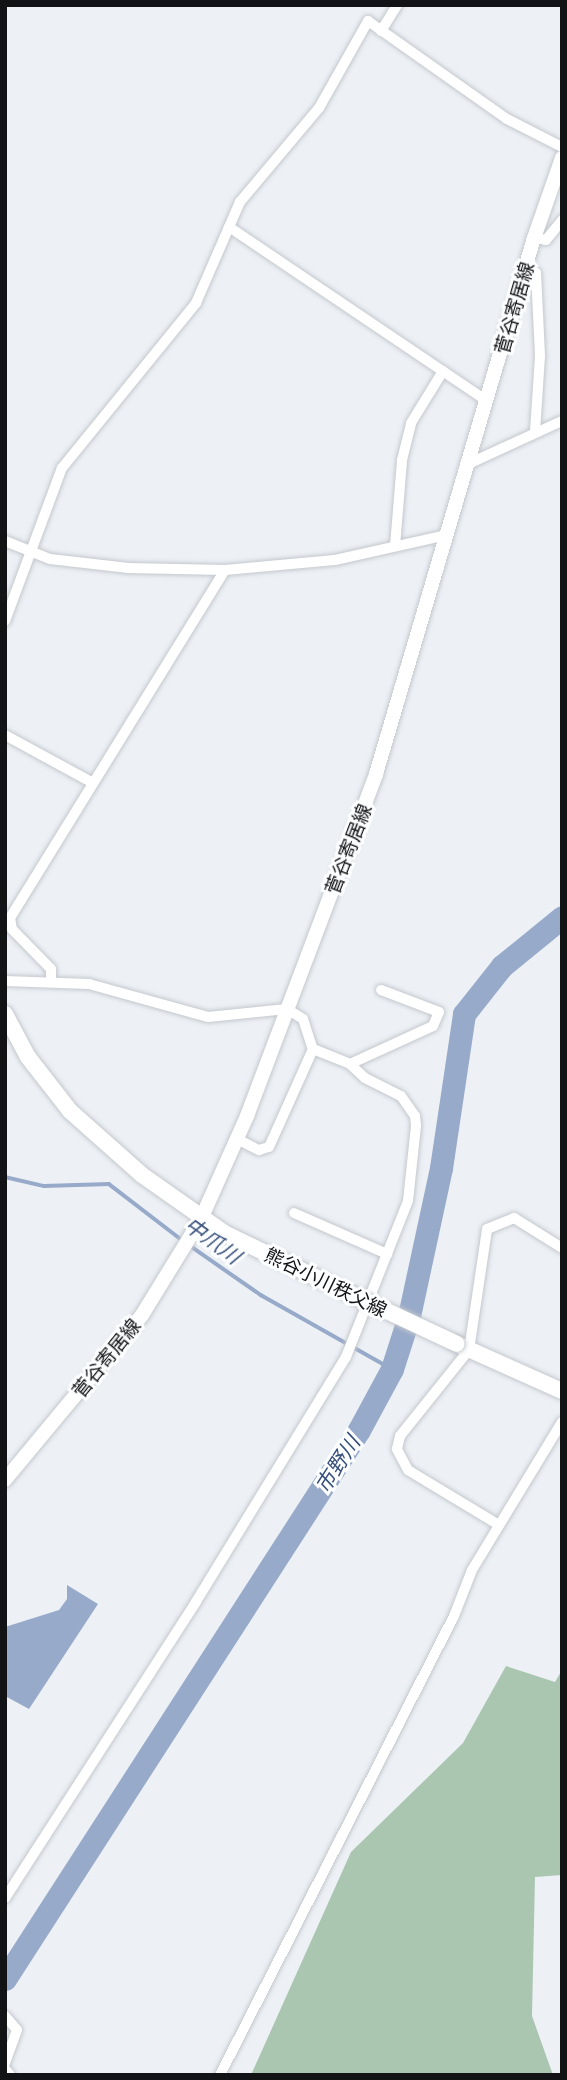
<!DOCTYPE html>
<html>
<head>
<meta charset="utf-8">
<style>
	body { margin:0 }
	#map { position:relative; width:567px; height:2080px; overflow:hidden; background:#edf1f6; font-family:Commissioner,"Noto Sans JP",sans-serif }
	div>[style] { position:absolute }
	.green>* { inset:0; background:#aac6b1 }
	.water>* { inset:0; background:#98aac9 }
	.stream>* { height:3.5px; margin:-1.75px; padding:0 1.75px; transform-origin:1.75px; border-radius:1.75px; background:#98aac9 }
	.river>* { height:23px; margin:-11.5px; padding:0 11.5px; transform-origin:11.5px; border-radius:11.5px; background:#98aac9 }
	.roads { filter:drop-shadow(0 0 2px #c4c8cd) drop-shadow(0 0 2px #c4c8cd) }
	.street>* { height:10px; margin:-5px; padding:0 5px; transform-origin:5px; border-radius:5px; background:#fff }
	.secondary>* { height:14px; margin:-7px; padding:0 7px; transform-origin:7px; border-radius:7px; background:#fff }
	.primary>* { height:16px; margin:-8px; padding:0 8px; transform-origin:8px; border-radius:8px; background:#fff }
	.bridges { filter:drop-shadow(0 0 2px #c4c8cd) drop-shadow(0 0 2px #c4c8cd) }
	.primary-bridge>* { height:16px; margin:-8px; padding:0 8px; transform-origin:8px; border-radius:8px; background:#fff }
	span { translate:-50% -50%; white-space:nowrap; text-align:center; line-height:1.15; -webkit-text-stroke:6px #fdfeff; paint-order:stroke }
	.street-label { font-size:19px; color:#111314 }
	.water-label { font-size:21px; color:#364f7b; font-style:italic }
	.frame { position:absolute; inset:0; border:7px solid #111314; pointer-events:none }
</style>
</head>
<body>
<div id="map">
	<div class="green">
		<div style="clip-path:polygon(506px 1666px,555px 1682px,562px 1670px,562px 1875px,535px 1877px,532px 2016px,553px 2075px,251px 2075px,351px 1852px,463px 1743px)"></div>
	</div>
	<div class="water">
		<div style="clip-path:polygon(67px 1585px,98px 1604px,29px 1709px,5px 1696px,5px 1627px,59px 1610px,67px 1599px)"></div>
	</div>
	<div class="stream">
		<div style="left:5px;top:1177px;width:40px;rotate:13deg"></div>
		<div style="left:44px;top:1186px;width:65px;rotate:-1.8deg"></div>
		<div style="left:109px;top:1184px;width:92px;rotate:37.5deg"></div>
		<div style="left:189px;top:1245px;width:88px;rotate:34.8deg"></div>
		<div style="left:261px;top:1295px;width:150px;rotate:29.5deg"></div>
	</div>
	<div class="river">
		<div style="left:5px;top:1979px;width:653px;rotate:-57.19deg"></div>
		<div style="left:359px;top:1430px;width:69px;rotate:-61.6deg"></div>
		<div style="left:392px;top:1369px;width:56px;rotate:-72.2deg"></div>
		<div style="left:409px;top:1316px;width:151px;rotate:-77.8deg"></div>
		<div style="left:441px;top:1168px;width:156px;rotate:-81.5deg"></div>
		<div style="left:464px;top:1014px;width:61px;rotate:-51.6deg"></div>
		<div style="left:502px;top:966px;width:77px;rotate:-39.2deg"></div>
	</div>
	<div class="roads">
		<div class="street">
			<div style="left:381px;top:31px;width:31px;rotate:-58deg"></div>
			<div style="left:229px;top:227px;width:311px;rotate:34deg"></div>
			<div style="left:534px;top:238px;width:12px;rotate:9deg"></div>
			<div style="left:546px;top:240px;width:26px;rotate:-51deg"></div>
			<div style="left:525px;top:268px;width:12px;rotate:24deg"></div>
			<div style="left:536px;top:273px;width:83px;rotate:87.2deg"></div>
			<div style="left:540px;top:356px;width:76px;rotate:93.8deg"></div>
			<div style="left:468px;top:464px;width:103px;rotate:-24.6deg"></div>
			<div style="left:5px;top:541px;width:48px;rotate:21.8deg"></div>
			<div style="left:50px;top:559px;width:79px;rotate:6.6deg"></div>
			<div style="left:128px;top:568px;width:97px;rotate:1.2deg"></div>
			<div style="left:225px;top:570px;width:110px;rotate:-5.2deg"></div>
			<div style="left:335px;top:560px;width:115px;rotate:-12.6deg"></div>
			<div style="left:395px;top:546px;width:86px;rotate:-85.3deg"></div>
			<div style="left:402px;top:460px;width:38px;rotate:-76deg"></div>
			<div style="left:411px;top:423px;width:61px;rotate:-58.4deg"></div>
			<div style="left:5px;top:621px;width:163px;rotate:-69.6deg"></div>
			<div style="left:62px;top:468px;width:213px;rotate:-50.9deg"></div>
			<div style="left:196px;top:303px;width:110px;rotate:-66.5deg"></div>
			<div style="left:240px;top:202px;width:123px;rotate:-50deg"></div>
			<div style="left:319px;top:108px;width:100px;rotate:-60.6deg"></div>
			<div style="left:368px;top:21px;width:170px;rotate:35.2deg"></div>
			<div style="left:507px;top:119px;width:62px;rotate:27deg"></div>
			<div style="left:5px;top:735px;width:100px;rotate:28.6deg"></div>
			<div style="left:51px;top:980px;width:11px;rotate:-90deg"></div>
			<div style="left:51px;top:969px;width:56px;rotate:-134.3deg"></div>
			<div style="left:12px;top:929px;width:11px;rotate:-100deg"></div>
			<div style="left:10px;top:918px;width:409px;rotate:-58.3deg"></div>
			<div style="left:5px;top:981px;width:84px;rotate:2deg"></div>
			<div style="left:89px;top:984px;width:123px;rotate:15.5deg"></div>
			<div style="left:208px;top:1017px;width:79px;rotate:-5.8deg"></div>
			<div style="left:287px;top:1009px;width:19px;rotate:32deg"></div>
			<div style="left:303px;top:1019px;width:32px;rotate:72deg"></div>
			<div style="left:313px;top:1049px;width:40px;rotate:22deg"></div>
			<div style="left:350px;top:1064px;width:21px;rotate:43deg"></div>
			<div style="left:365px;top:1078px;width:40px;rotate:26.6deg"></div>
			<div style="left:401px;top:1096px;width:24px;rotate:55deg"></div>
			<div style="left:415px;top:1116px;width:10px;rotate:84deg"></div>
			<div style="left:416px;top:1126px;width:75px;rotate:96.1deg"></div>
			<div style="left:408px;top:1201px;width:168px;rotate:111.7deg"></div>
			<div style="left:346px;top:1357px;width:287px;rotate:121.5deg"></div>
			<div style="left:196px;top:1602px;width:352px;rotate:122.8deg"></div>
			<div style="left:350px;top:1064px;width:91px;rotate:-24.6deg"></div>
			<div style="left:433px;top:1026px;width:15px;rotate:-67deg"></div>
			<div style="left:439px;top:1012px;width:62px;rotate:-159.2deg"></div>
			<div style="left:237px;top:1139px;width:25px;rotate:27deg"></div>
			<div style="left:259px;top:1150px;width:10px;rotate:-17deg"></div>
			<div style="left:269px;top:1147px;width:107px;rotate:-65.8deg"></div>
			<div style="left:294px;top:1213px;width:102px;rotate:23.8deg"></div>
			<div style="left:499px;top:1525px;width:106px;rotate:-148.9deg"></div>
			<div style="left:408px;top:1470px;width:24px;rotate:-118deg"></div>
			<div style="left:397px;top:1449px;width:13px;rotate:-77deg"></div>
			<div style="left:400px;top:1436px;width:110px;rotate:-51.3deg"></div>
			<div style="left:469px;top:1350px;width:122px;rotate:-81.5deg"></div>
			<div style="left:487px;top:1229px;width:29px;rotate:-22deg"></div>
			<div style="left:514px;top:1218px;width:57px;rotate:32deg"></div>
			<div style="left:5px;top:2016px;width:18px;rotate:49deg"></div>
			<div style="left:17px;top:2030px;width:35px;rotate:110deg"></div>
			<div style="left:5px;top:2069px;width:8px;rotate:50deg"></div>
			<div style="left:220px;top:2075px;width:515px;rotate:-62.99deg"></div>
			<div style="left:454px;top:1616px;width:49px;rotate:-68.6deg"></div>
			<div style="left:472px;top:1570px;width:173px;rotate:-58.7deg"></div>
		</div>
		<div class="secondary">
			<div style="left:5px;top:1480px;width:214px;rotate:-50.3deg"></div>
			<div style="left:142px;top:1315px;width:113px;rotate:-58.4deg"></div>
			<div style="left:201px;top:1219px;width:113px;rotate:-65.9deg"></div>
			<div style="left:247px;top:1116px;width:366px;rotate:-69.3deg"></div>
			<div style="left:376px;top:774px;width:559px;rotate:-73.58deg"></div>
			<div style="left:534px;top:238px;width:85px;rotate:-70.7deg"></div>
		</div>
		<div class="primary">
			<div style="left:5px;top:1014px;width:49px;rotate:61.9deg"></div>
			<div style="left:28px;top:1057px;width:68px;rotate:52.1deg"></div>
			<div style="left:70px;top:1111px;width:96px;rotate:41.6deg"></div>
			<div style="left:142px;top:1175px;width:103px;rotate:35.1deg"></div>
			<div style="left:226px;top:1234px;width:145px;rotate:25.7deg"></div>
			<div style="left:457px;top:1344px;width:115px;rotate:24.1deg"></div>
		</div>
	</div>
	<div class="bridges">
		<div class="primary-bridge">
			<div style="left:357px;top:1297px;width:110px;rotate:25.2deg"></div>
		</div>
	</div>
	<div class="street-label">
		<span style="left:514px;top:308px;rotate:-74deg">菅谷寄居線</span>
		<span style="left:348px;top:849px;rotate:-69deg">菅谷寄居線</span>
		<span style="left:326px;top:1282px;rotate:26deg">熊谷小川秩父線</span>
		<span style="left:106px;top:1358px;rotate:-51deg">菅谷寄居線</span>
	</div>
	<div class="water-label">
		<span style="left:213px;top:1240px;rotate:36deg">中爪川</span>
		<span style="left:337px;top:1464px;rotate:-57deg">市野川</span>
	</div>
	<div class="frame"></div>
</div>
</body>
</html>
